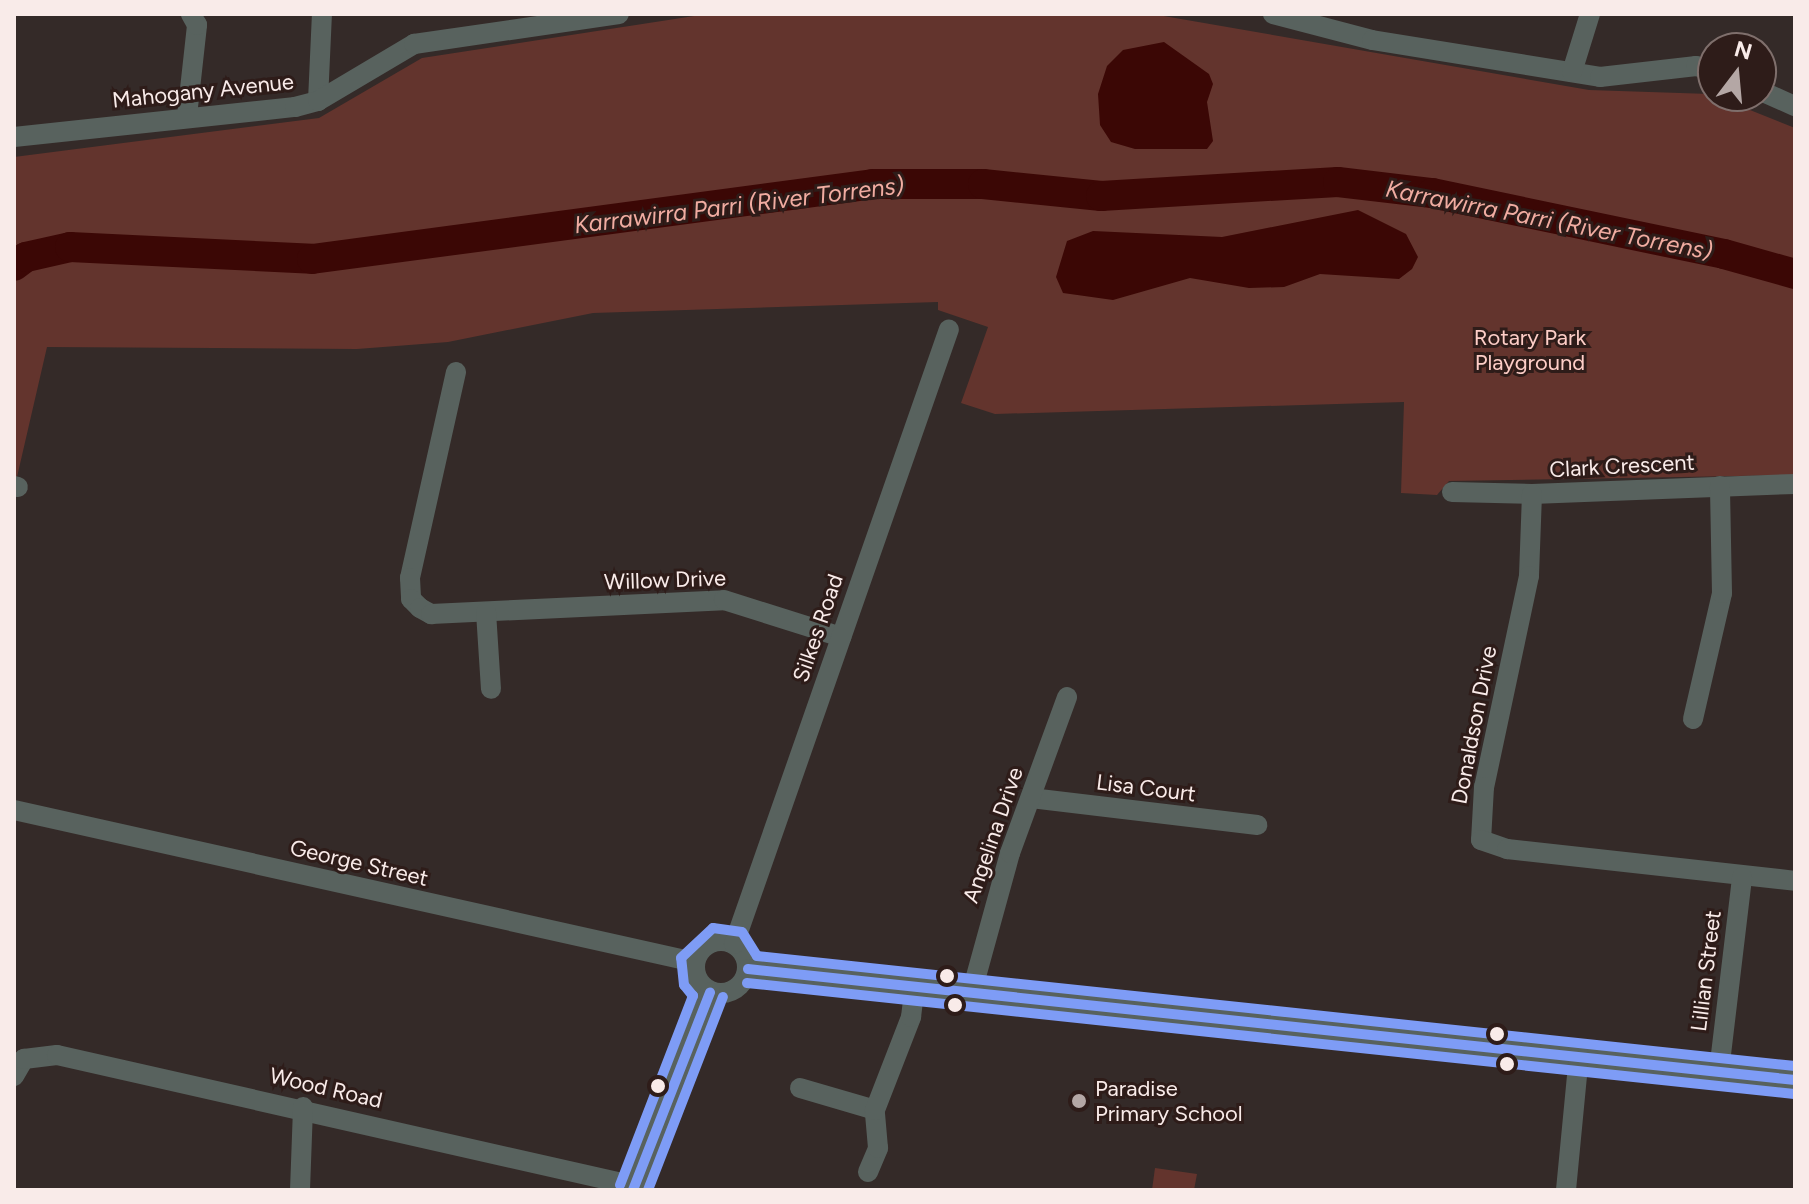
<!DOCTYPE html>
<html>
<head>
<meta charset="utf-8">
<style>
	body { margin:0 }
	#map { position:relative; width:1809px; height:1204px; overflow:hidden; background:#342a28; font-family:Figtree,sans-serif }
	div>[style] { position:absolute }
	.green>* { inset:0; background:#63342d }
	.water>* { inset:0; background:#3b0705 }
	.river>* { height:30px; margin:-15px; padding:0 15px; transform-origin:15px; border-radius:15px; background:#3b0705 }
	.minor>* { height:20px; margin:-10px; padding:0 10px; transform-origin:10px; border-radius:10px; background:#58625e }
	.minor>.ring { margin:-10px; padding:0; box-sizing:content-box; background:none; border:20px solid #58625e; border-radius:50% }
	.bus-1>* { height:10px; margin:-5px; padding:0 5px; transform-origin:5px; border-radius:5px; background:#7e9cf6 }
	.bus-2>* { height:10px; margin:-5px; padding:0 5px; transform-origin:5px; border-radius:5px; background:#7e9cf6 }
	.bus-3>* { height:10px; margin:-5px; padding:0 5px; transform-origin:5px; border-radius:5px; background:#7e9cf6 }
	.dots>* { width:22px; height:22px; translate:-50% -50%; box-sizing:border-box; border:4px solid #2e1c19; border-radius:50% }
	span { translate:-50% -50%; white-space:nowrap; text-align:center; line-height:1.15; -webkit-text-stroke:6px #2e1c19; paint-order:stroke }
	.street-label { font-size:22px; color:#f9ebe9 }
	.park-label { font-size:22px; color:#fecec7 }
	.poi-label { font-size:22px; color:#f9ebe9 }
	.left { translate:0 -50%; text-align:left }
	.water-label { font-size:24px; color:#f1aca1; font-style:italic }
	.frame { position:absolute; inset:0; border:16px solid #f9ebe9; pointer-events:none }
	.north { position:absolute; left:1697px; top:32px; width:80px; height:80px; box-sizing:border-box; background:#2e1c19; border:2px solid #7f6f6c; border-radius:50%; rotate:16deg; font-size:22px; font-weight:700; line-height:32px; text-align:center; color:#f9ebe9 }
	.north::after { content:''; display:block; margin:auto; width:28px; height:36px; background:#b4a7a5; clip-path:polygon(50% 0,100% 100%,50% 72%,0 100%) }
</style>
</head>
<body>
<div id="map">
	<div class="green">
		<div style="clip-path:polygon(707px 14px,1152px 14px,1589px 90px,1710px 94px,1795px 128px,1795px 475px,1449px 481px,1437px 495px,1401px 493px,1404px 402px,995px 414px,961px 403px,988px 327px,938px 310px,938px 302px,593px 313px,448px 342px,357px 349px,47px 347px,14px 490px,14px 157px,319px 118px,422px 58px)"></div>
		<div style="clip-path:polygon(1155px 1168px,1197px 1174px,1194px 1190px,1152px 1190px)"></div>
	</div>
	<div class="water">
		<div style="clip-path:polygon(1164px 42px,1209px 74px,1213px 84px,1207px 102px,1213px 141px,1207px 149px,1135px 149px,1111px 142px,1100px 125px,1098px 94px,1107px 66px,1123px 50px)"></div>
		<div style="clip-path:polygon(1358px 210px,1406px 234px,1418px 257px,1412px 269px,1399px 279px,1320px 274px,1284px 287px,1249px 288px,1190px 278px,1113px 300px,1063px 293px,1056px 277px,1067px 241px,1093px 231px,1222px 237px)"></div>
	</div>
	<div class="river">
		<div style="left:14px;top:266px;width:15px;rotate:-37deg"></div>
		<div style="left:26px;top:257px;width:45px;rotate:-12.8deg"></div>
		<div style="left:70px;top:247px;width:242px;rotate:2.8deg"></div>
		<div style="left:312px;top:259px;width:566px;rotate:-7.61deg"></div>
		<div style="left:873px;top:184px;width:110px"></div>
		<div style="left:983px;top:184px;width:119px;rotate:5.8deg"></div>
		<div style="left:1101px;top:196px;width:237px;rotate:-3.4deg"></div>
		<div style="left:1338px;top:182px;width:95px;rotate:6.7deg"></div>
		<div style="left:1432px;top:193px;width:298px;rotate:11.8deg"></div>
		<div style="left:1724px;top:254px;width:74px;rotate:15.7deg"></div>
	</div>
	<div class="minor">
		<div style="left:1273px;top:14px;width:102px;rotate:14.7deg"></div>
		<div style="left:1372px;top:40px;width:231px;rotate:9.2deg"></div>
		<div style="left:1600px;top:77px;width:97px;rotate:-6.5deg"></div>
		<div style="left:1696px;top:66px;width:18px;rotate:16deg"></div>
		<div style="left:1572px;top:72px;width:61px;rotate:-72.8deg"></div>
		<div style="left:1761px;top:91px;width:37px;rotate:24deg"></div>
		<div style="left:318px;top:101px;width:87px;rotate:-87.4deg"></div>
		<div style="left:187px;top:116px;width:92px;rotate:-83.7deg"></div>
		<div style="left:197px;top:25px;width:13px;rotate:-119deg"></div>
		<div style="left:14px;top:137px;width:283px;rotate:-6.1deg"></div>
		<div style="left:295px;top:107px;width:24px;rotate:-15deg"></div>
		<div style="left:318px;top:101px;width:112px;rotate:-30.7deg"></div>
		<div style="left:414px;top:44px;width:207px;rotate:-8.3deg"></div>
		<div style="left:456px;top:372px;width:211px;rotate:102.6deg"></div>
		<div style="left:410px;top:578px;width:21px;rotate:87deg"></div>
		<div style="left:411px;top:599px;width:13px;rotate:45deg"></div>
		<div style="left:420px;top:608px;width:13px;rotate:29deg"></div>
		<div style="left:431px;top:614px;width:293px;rotate:-2.7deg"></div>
		<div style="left:724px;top:600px;width:123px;rotate:17.5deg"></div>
		<div style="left:14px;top:486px;width:4px;rotate:14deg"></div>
		<div style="left:1452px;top:492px;width:80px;rotate:1.4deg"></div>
		<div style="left:1532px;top:494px;width:263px;rotate:-2.2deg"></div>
		<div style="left:1532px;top:494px;width:82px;rotate:92.1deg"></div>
		<div style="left:1529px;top:576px;width:216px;rotate:102deg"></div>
		<div style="left:1484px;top:787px;width:53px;rotate:93.2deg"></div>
		<div style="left:1481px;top:840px;width:28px;rotate:19deg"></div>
		<div style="left:1507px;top:849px;width:290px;rotate:6.3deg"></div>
		<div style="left:486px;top:612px;width:77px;rotate:86.3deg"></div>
		<div style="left:1693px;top:719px;width:129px;rotate:-77deg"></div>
		<div style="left:1722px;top:593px;width:107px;rotate:-91.1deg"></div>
		<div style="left:1031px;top:798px;width:228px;rotate:6.8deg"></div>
		<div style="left:14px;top:810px;width:697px;rotate:12.6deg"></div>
		<div class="ring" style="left:695px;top:941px;width:32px;height:32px"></div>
		<div style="left:734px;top:944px;width:651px;rotate:-70.73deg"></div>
		<div style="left:748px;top:969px;width:1053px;rotate:6.05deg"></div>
		<div style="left:972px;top:991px;width:143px;rotate:-74.6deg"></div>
		<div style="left:1010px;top:853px;width:166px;rotate:-69.9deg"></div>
		<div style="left:1719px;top:1071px;width:195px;rotate:-83.2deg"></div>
		<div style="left:14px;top:1076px;width:20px;rotate:-60deg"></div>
		<div style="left:24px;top:1059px;width:33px;rotate:-7deg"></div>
		<div style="left:57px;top:1055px;width:593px;rotate:12.77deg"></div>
		<div style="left:800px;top:1088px;width:78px;rotate:16.3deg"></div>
		<div style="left:868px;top:1172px;width:26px;rotate:-67deg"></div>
		<div style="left:878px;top:1148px;width:38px;rotate:-95deg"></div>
		<div style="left:875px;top:1110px;width:100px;rotate:-68.8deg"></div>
		<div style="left:911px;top:1017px;width:32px;rotate:-83deg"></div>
		<div style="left:300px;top:1190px;width:83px;rotate:-87.9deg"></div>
		<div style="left:633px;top:1190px;width:212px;rotate:-68.7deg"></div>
		<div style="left:1566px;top:1190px;width:135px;rotate:-84.5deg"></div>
	</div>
	<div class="bus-1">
		<div style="left:748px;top:969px;width:1053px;rotate:6.05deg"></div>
		<div style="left:633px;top:1190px;width:212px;rotate:-68.7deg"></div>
	</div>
	<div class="bus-2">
		<div style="left:747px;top:983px;width:1053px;rotate:6.05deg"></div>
		<div style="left:648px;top:1190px;width:207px;rotate:-68.8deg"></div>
	</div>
	<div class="bus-3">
		<div style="left:620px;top:1185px;width:203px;rotate:-68.9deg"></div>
		<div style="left:693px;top:996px;width:14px;rotate:-129deg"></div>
		<div style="left:684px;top:985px;width:27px;rotate:-96deg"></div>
		<div style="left:681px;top:958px;width:44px;rotate:-43.2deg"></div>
		<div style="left:713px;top:928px;width:29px;rotate:8deg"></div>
		<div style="left:742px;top:932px;width:28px;rotate:58deg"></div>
		<div style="left:757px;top:956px;width:1044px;rotate:6.05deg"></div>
	</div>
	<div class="dots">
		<div style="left:947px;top:976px;background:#f9ebe9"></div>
		<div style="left:955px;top:1005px;background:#f9ebe9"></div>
		<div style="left:1497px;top:1034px;background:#f9ebe9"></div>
		<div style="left:1507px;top:1064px;background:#f9ebe9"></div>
		<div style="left:658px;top:1086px;background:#f9ebe9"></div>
		<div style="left:1079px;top:1101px;background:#b4a7a5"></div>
	</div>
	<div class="street-label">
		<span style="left:203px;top:91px;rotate:-6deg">Mahogany Avenue</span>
		<span style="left:1622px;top:466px;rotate:-3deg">Clark Crescent</span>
		<span style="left:665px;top:580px;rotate:-2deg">Willow Drive</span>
		<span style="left:818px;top:628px;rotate:-71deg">Silkes Road</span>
		<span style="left:1474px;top:725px;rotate:-79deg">Donaldson Drive</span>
		<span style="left:1146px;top:788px;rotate:7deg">Lisa Court</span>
		<span style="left:993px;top:835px;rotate:-71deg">Angelina Drive</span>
		<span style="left:359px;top:863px;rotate:13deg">George Street</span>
		<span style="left:1706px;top:971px;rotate:-83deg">Lillian Street</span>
		<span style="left:326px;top:1088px;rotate:13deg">Wood Road</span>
	</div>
	<div class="park-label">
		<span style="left:1530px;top:350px">Rotary Park<br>Playground</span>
	</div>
	<div class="poi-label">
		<span class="left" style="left:1095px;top:1101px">Paradise<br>Primary School</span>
	</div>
	<div class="water-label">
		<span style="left:739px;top:205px;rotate:-7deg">Karrawirra Parri (River Torrens)</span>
		<span style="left:1549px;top:220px;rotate:11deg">Karrawirra Parri (River Torrens)</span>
	</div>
	<div class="frame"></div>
	<div class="north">N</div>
</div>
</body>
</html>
